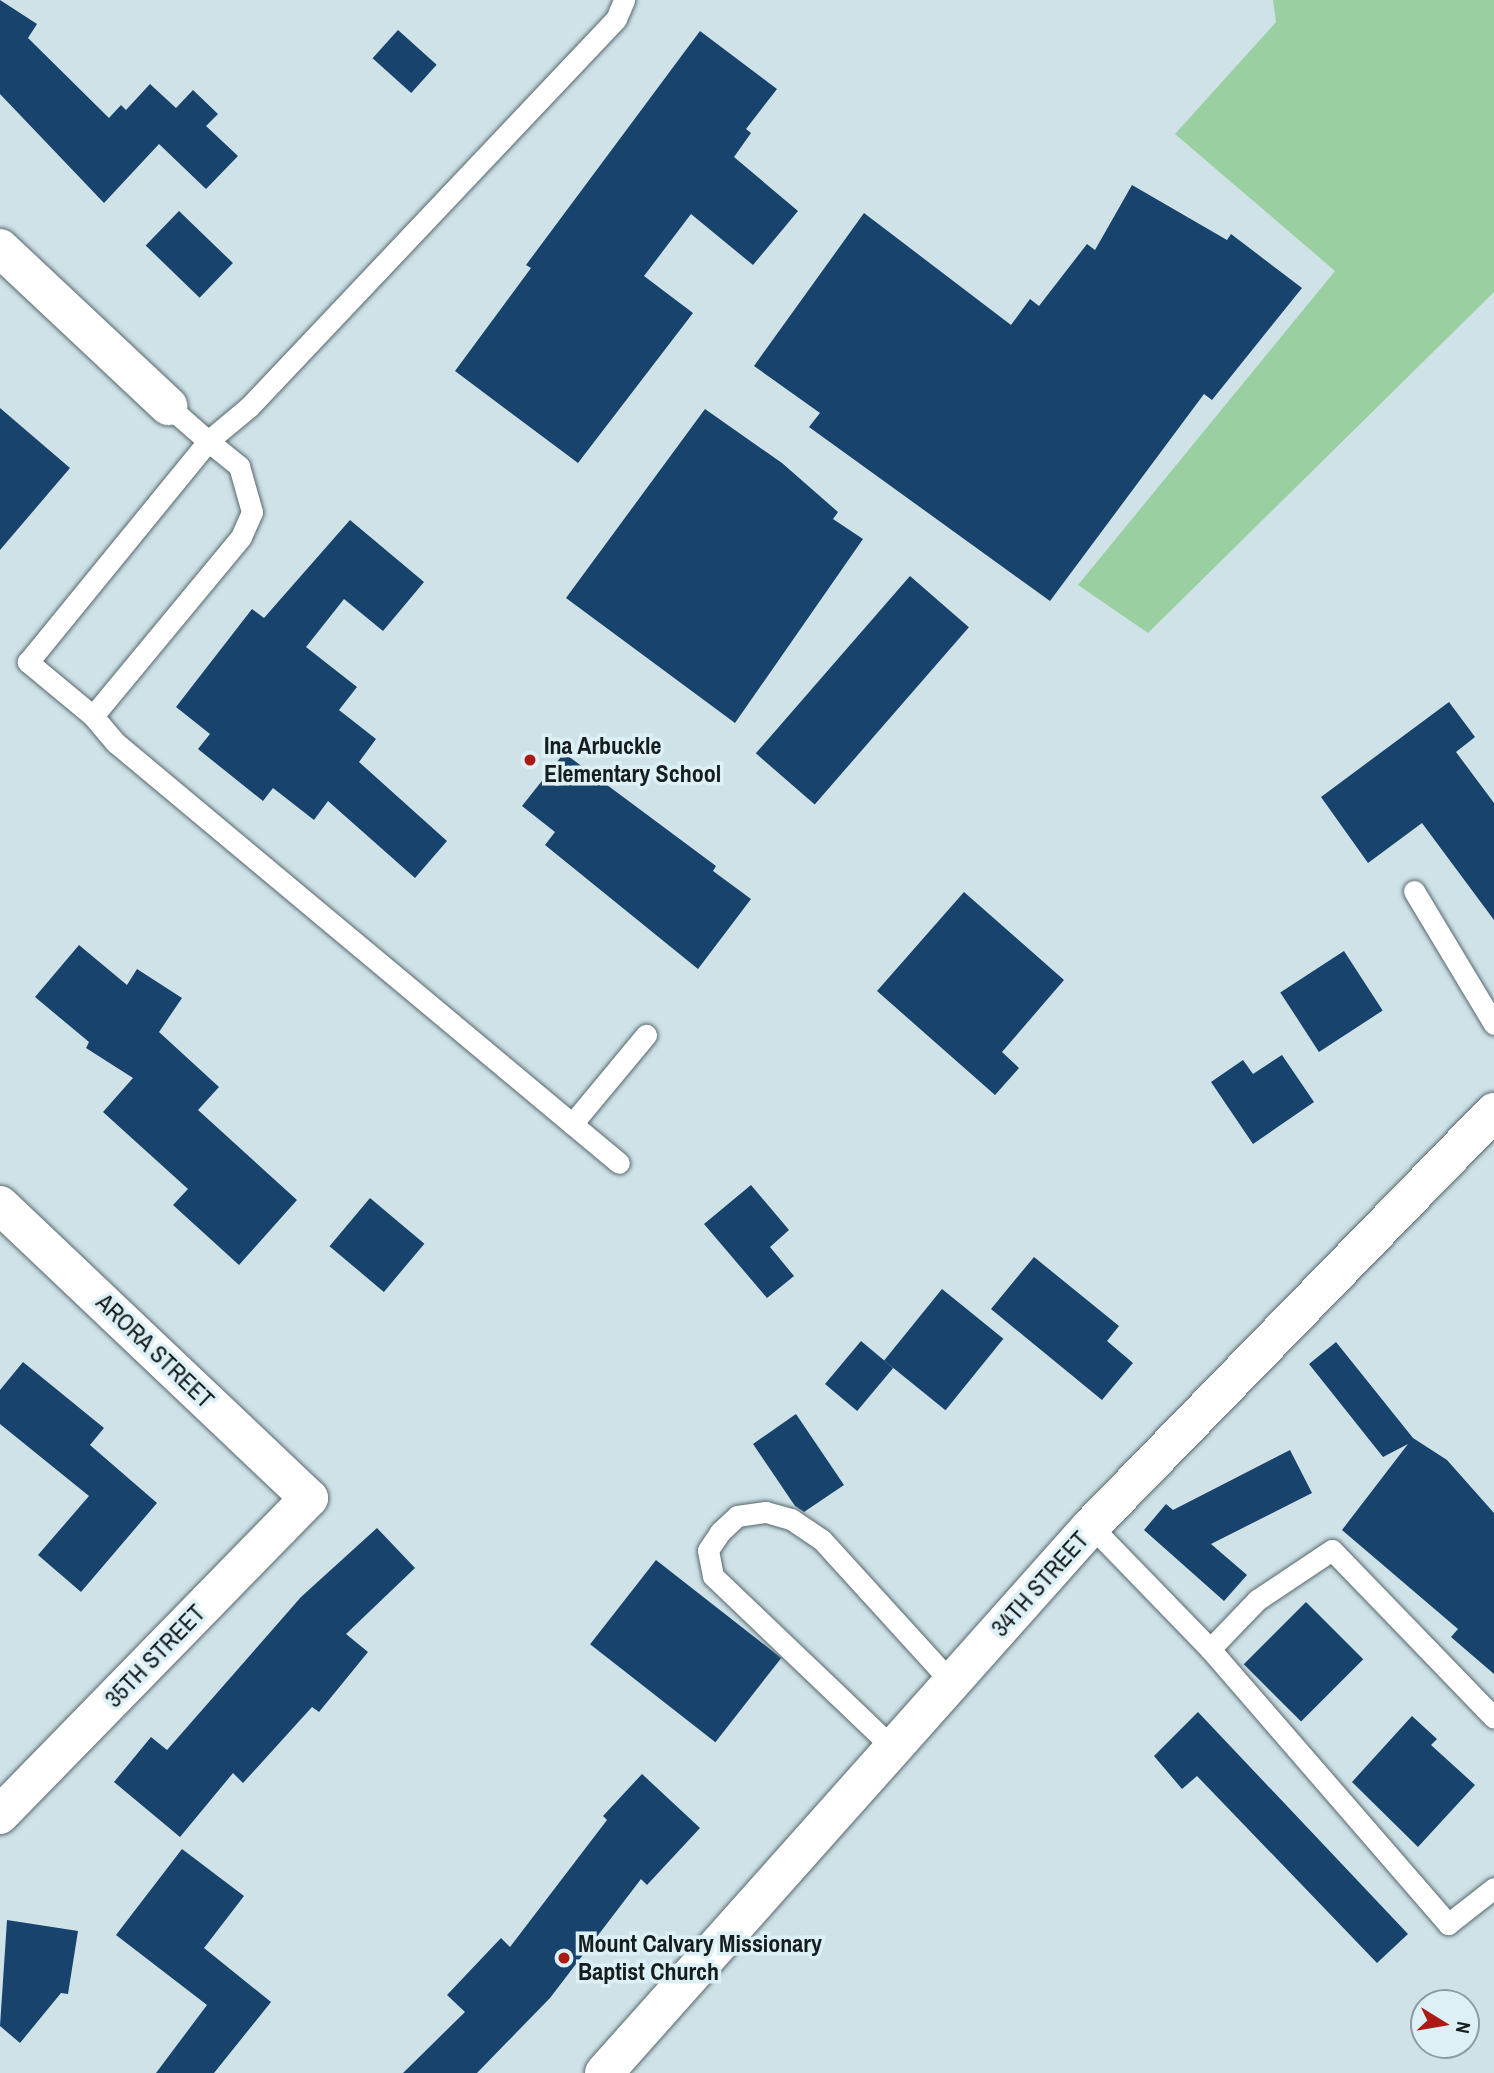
<!DOCTYPE html>
<html>
<head>
<meta charset="utf-8">
<style>
	body { margin:0 }
	#map { position:relative; width:1494px; height:2073px; overflow:hidden; background:#cfe2e8; font-family:"Archivo Narrow",sans-serif }
	div>[style] { position:absolute }
	.green>* { inset:0; background:#9ad0a1 }
	.building>* { inset:0; background:#17436d; transform-origin:0 0 }
	.roads { filter:drop-shadow(0 0 2px #56676c) drop-shadow(0 0 2px #56676c) }
	.service>* { height:21px; margin:-10.5px; padding:0 10.5px; transform-origin:10.5px; border-radius:10.5px; background:#fff }
	.minor>* { height:38px; margin:-19px; padding:0 19px; transform-origin:19px; border-radius:19px; background:#fff }
	.dots>* { width:19px; height:19px; translate:-50% -50%; box-sizing:border-box; border:4px solid #dcf0f5; border-radius:50% }
	span { translate:-50% -50%; white-space:nowrap; text-align:center; line-height:1.15; -webkit-text-stroke:7px #dcf0f5; paint-order:stroke }
	.poi-label { font-size:24px; color:#161d1f; font-weight:700 }
	.left { translate:0 -50%; text-align:left }
	.street-label { font-size:24px; color:#161d1f }
	.north { position:absolute; left:1410px; top:1989px; width:70px; height:70px; box-sizing:border-box; background:#dcf0f5; border:2px solid #8d9c9f; border-radius:50%; rotate:101deg; font-size:19px; font-weight:700; line-height:28px; text-align:center; color:#161d1f }
	.north::after { content:''; display:block; margin:auto; width:24px; height:32px; background:#ac1a15; clip-path:polygon(50% 0,100% 100%,50% 72%,0 100%) }
</style>
</head>
<body>
<div id="map">
	<div class="green">
		<div style="clip-path:polygon(1273px 0,1494px 0,1494px 292px,1148px 633px,1078px 585px,1335px 271px,1175px 134px,1276px 22px)"></div>
	</div>
	<div class="building">
		<div style="clip-path:polygon(0 0,37px 24px,28px 38px,109px 118px,121px 105px,126px 110px,150px 84px,176px 108px,193px 90px,218px 114px,206px 126px,238px 156px,206px 189px,159px 144px,104px 203px,0 94px)"></div>
		<div style="left:398px;top:30px;width:52px;height:38px;rotate:42deg"></div>
		<div style="clip-path:polygon(700px 31px,777px 89px,746px 129px,751px 133px,734px 157px,798px 211px,753px 265px,691px 214px,644px 276px,693px 313px,578px 463px,455px 371px,531px 268px,526px 265px)"></div>
		<div style="clip-path:polygon(1132px 185px,1227px 240px,1231px 234px,1302px 288px,1212px 400px,1204px 394px,1050px 601px,809px 427px,820px 413px,754px 366px,864px 213px,1011px 325px,1030px 299px,1039px 306px,1087px 244px,1095px 250px)"></div>
		<div style="left:179px;top:211px;width:75px;height:48px;rotate:44deg"></div>
		<div style="clip-path:polygon(0 408px,70px 468px,0 550px)"></div>
		<div style="clip-path:polygon(705px 409px,782px 463px,838px 512px,833px 519px,863px 539px,735px 723px,566px 598px)"></div>
		<div style="clip-path:polygon(350px 520px,424px 582px,383px 631px,344px 599px,306px 647px,357px 687px,339px 710px,376px 739px,359px 762px,447px 841px,415px 878px,328px 801px,314px 820px,273px 788px,263px 801px,198px 749px,210px 734px,176px 707px,252px 609px,264px 618px)"></div>
		<div style="left:910px;top:576px;width:78px;height:235px;rotate:41deg"></div>
		<div style="clip-path:polygon(1449px 702px,1475px 737px,1456px 752px,1494px 803px,1494px 920px,1422px 823px,1368px 863px,1321px 797px)"></div>
		<div style="clip-path:polygon(564px 753px,716px 866px,713px 871px,751px 899px,698px 969px,545px 845px,555px 832px,522px 806px)"></div>
		<div style="clip-path:polygon(964px 892px,1064px 980px,1002px 1052px,1019px 1068px,995px 1095px,877px 991px)"></div>
		<div style="clip-path:polygon(79px 945px,127px 985px,137px 969px,182px 998px,159px 1032px,219px 1087px,198px 1110px,297px 1200px,239px 1265px,173px 1205px,188px 1189px,103px 1112px,133px 1078px,86px 1048px,89px 1042px,35px 997px)"></div>
		<div style="left:1344px;top:951px;width:71px;height:76px;rotate:57deg"></div>
		<div style="clip-path:polygon(1282px 1055px,1314px 1102px,1253px 1144px,1211px 1082px,1243px 1060px,1253px 1074px)"></div>
		<div style="clip-path:polygon(751px 1185px,789px 1230px,770px 1247px,794px 1276px,767px 1298px,704px 1224px)"></div>
		<div style="left:370px;top:1198px;width:71px;height:63px;rotate:40deg"></div>
		<div style="clip-path:polygon(1034px 1257px,1119px 1326px,1107px 1341px,1133px 1363px,1102px 1400px,991px 1309px)"></div>
		<div style="left:942px;top:1289px;width:79px;height:92px;rotate:39deg"></div>
		<div style="left:861px;top:1341px;width:42px;height:56px;rotate:40deg"></div>
		<div style="clip-path:polygon(1336px 1342px,1413px 1438px,1447px 1460px,1494px 1513px,1494px 1674px,1451px 1637px,1458px 1629px,1342px 1530px,1408px 1444px,1383px 1457px,1309px 1364px)"></div>
		<div style="clip-path:polygon(23px 1362px,104px 1428px,90px 1445px,157px 1503px,81px 1592px,38px 1555px,89px 1496px,0 1424px,0 1390px)"></div>
		<div style="clip-path:polygon(796px 1414px,844px 1485px,804px 1512px,795px 1506px,753px 1444px)"></div>
		<div style="clip-path:polygon(1290px 1450px,1312px 1493px,1211px 1544px,1247px 1575px,1224px 1601px,1144px 1530px,1166px 1504px,1173px 1510px)"></div>
		<div style="clip-path:polygon(377px 1528px,415px 1568px,346px 1634px,368px 1652px,319px 1712px,312px 1707px,243px 1783px,233px 1773px,180px 1837px,114px 1782px,151px 1737px,167px 1750px,301px 1597px)"></div>
		<div style="left:656px;top:1560px;width:159px;height:107px;rotate:38deg"></div>
		<div style="left:1306px;top:1602px;width:81px;height:88px;rotate:45deg"></div>
		<div style="clip-path:polygon(1198px 1712px,1408px 1934px,1377px 1963px,1197px 1776px,1182px 1789px,1154px 1756px)"></div>
		<div style="clip-path:polygon(1412px 1716px,1437px 1739px,1431px 1745px,1475px 1785px,1418px 1847px,1352px 1782px)"></div>
		<div style="clip-path:polygon(642px 1774px,700px 1828px,647px 1885px,641px 1879px,550px 1998px,477px 2073px,403px 2073px,465px 2012px,447px 1995px,501px 1938px,510px 1947px,607px 1820px,603px 1816px)"></div>
		<div style="clip-path:polygon(182px 1849px,244px 1896px,204px 1948px,271px 2002px,214px 2073px,156px 2073px,207px 2005px,116px 1935px)"></div>
		<div style="clip-path:polygon(7px 1920px,78px 1931px,68px 1994px,61px 1993px,20px 2043px,0 2026px)"></div>
	</div>
	<div class="roads">
		<div class="service">
			<div style="left:168px;top:406px;width:53px;rotate:41.2deg"></div>
			<div style="left:208px;top:441px;width:40px;rotate:39deg"></div>
			<div style="left:239px;top:466px;width:48px;rotate:74.2deg"></div>
			<div style="left:252px;top:512px;width:27px;rotate:114deg"></div>
			<div style="left:241px;top:537px;width:232px;rotate:129.6deg"></div>
			<div style="left:93px;top:716px;width:85px;rotate:-140.3deg"></div>
			<div style="left:28px;top:662px;width:285px;rotate:-50.8deg"></div>
			<div style="left:208px;top:441px;width:53px;rotate:-39.7deg"></div>
			<div style="left:249px;top:407px;width:534px;rotate:-46.59deg"></div>
			<div style="left:616px;top:19px;width:21px;rotate:-67deg"></div>
			<div style="left:93px;top:716px;width:35px;rotate:50deg"></div>
			<div style="left:116px;top:743px;width:655px;rotate:39.86deg"></div>
			<div style="left:1414px;top:891px;width:155px;rotate:59deg"></div>
			<div style="left:572px;top:1124px;width:116px;rotate:-50.3deg"></div>
			<div style="left:1091px;top:1526px;width:171px;rotate:45.9deg"></div>
			<div style="left:1210px;top:1649px;width:364px;rotate:49.1deg"></div>
			<div style="left:1448px;top:1924px;width:58px;rotate:-38deg"></div>
			<div style="left:1210px;top:1649px;width:68px;rotate:-46.2deg"></div>
			<div style="left:1257px;top:1600px;width:90px;rotate:-33.7deg"></div>
			<div style="left:1332px;top:1550px;width:233px;rotate:46deg"></div>
			<div style="left:893px;top:1748px;width:249px;rotate:-136.3deg"></div>
			<div style="left:713px;top:1576px;width:26px;rotate:-101deg"></div>
			<div style="left:708px;top:1550px;width:22px;rotate:-56deg"></div>
			<div style="left:720px;top:1532px;width:23px;rotate:-43deg"></div>
			<div style="left:737px;top:1516px;width:29px;rotate:-8deg"></div>
			<div style="left:766px;top:1512px;width:26px;rotate:16deg"></div>
			<div style="left:791px;top:1519px;width:37px;rotate:34deg"></div>
			<div style="left:822px;top:1540px;width:193px;rotate:47.7deg"></div>
		</div>
		<div class="minor">
			<div style="left:0;top:248px;width:231px;rotate:43.2deg"></div>
			<div style="left:0;top:1205px;width:426px;rotate:43.5deg"></div>
			<div style="left:309px;top:1498px;width:443px;rotate:134.3deg"></div>
			<div style="left:604px;top:2073px;width:732px;rotate:-48.32deg"></div>
			<div style="left:1091px;top:1526px;width:578px;rotate:-45.77deg"></div>
		</div>
	</div>
	<div class="dots">
		<div style="left:530px;top:760px;background:#ac1a15"></div>
		<div style="left:564px;top:1958px;background:#ac1a15"></div>
	</div>
	<div class="poi-label">
		<span class="left" style="left:544px;top:760px">Ina Arbuckle<br>Elementary School</span>
		<span class="left" style="left:578px;top:1958px">Mount Calvary Missionary<br>Baptist Church</span>
	</div>
	<div class="street-label">
		<span style="left:155px;top:1351px;rotate:44deg">ARORA STREET</span>
		<span style="left:1040px;top:1584px;rotate:-48deg">34TH STREET</span>
		<span style="left:155px;top:1656px;rotate:-46deg">35TH STREET</span>
	</div>
	<div class="north">N</div>
</div>
</body>
</html>
